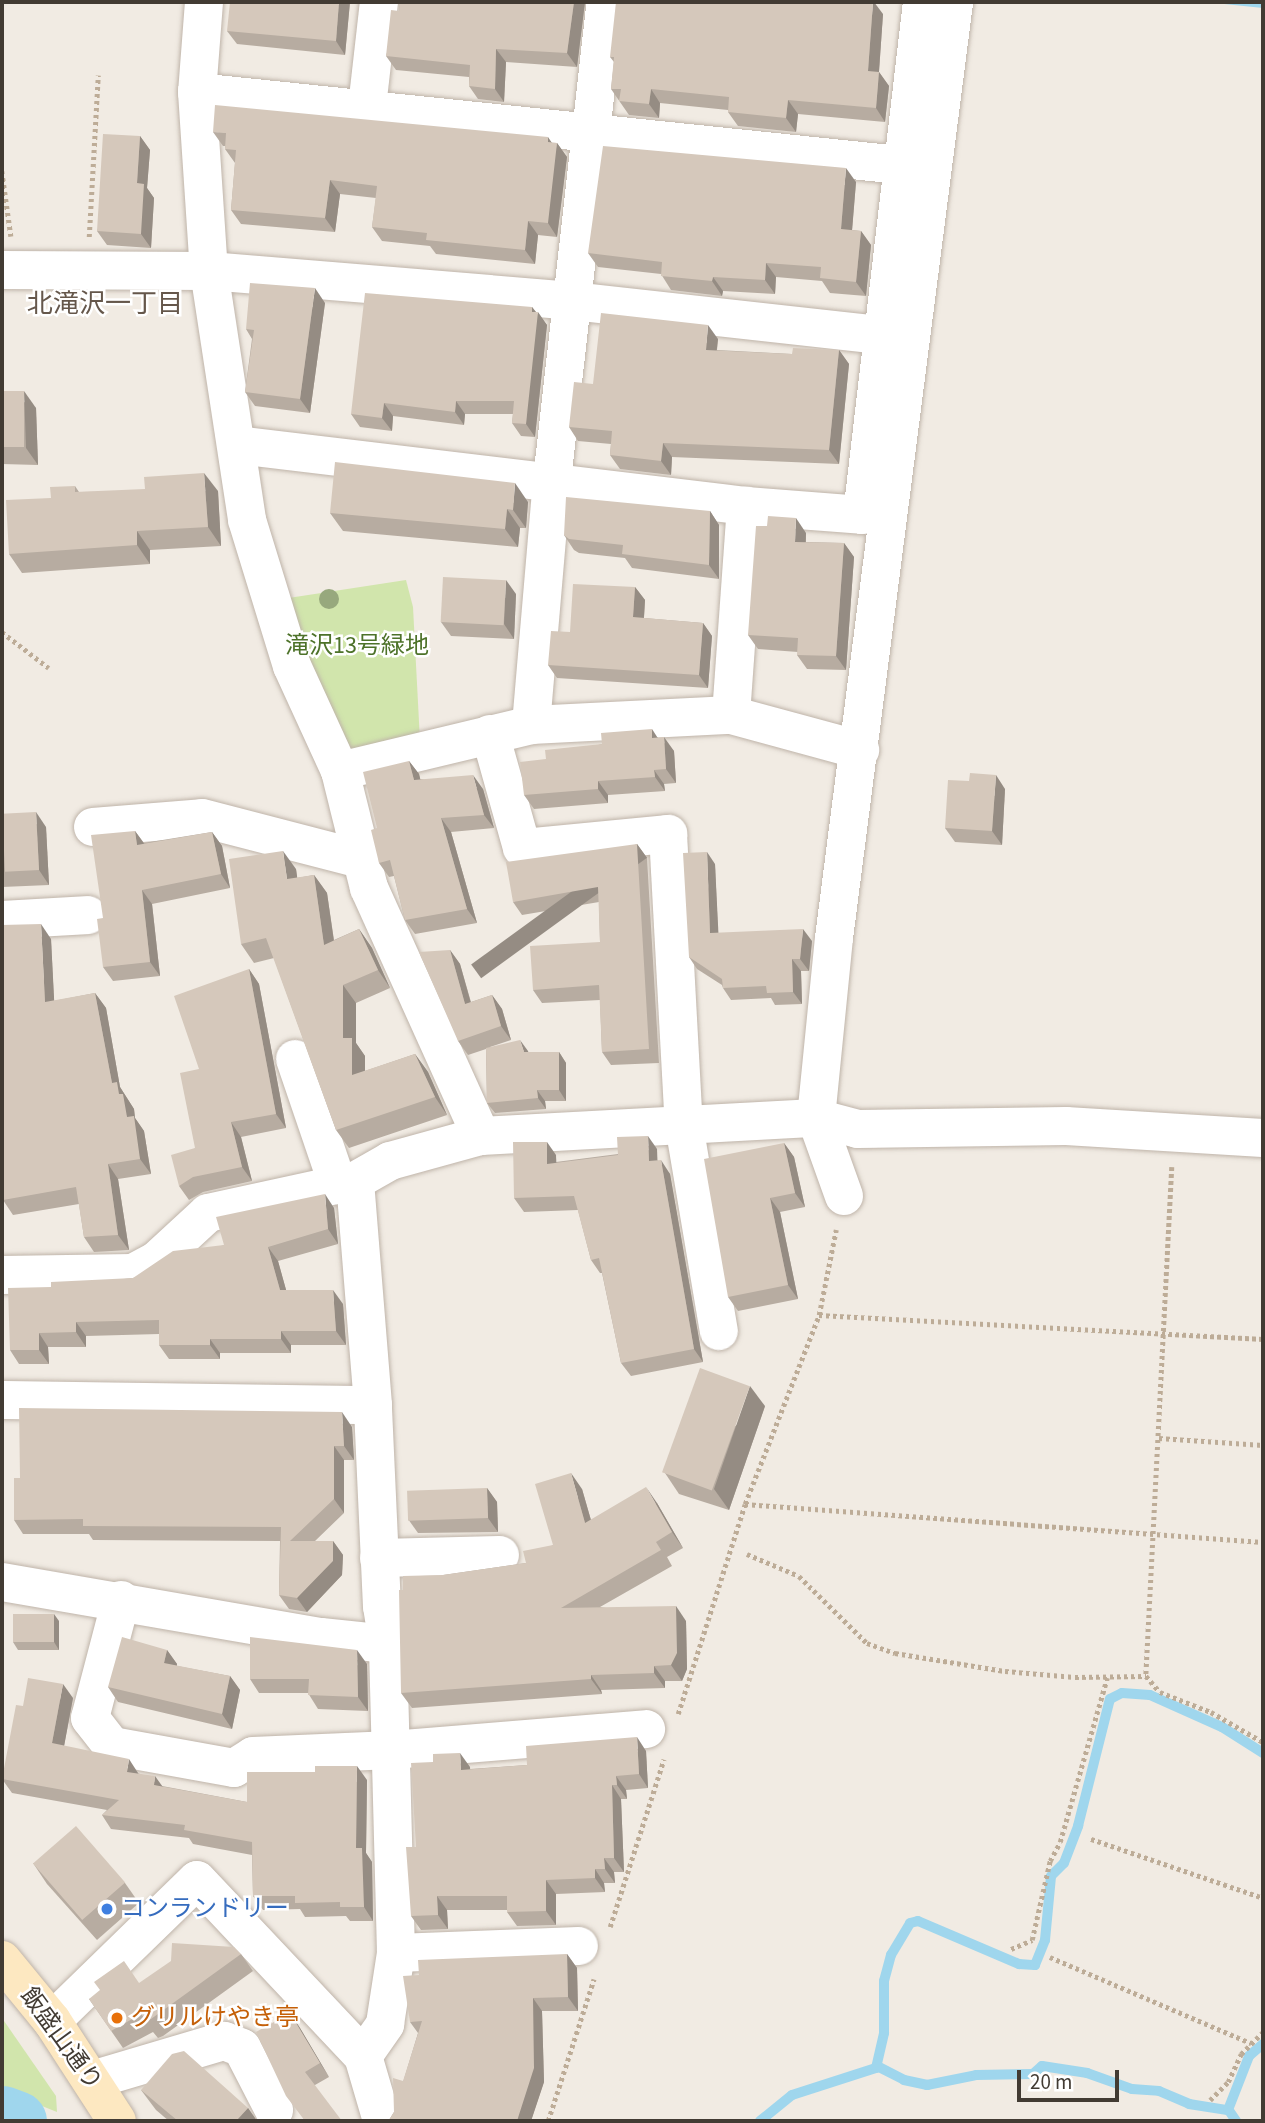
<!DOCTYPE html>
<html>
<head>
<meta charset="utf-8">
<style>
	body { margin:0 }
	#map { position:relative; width:1265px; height:2123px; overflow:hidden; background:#f1ebe3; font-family:"Source Sans 3","Noto Sans JP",sans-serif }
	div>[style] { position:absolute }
	.green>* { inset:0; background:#d1e5ac }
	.water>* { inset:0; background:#9fd6ed }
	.stream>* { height:10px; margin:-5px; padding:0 5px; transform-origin:5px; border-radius:5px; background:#9fd6ed }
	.river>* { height:61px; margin:-30.5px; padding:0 30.5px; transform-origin:30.5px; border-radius:30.5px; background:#9fd6ed }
	.path>* { height:4.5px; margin-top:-2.25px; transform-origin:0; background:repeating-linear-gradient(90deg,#bdac97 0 3.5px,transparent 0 7px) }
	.roads { filter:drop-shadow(0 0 2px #bfb4a9) drop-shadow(0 0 2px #bfb4a9) }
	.street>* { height:38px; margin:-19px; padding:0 19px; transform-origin:19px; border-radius:19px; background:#fff }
	.secondary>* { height:38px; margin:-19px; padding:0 19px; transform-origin:19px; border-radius:19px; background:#fde8c1 }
	.trees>* { width:20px; height:20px; margin:-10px; border-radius:50%; background:#97a87d }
	.wall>* { inset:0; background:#b7aca1 }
	.shaded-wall>* { inset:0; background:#958c83; transform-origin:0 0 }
	.building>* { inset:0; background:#d5c8bb; transform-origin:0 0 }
	.dots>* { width:19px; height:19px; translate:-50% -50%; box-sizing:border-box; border:4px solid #fff; border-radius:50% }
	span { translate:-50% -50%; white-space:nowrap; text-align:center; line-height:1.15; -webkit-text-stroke:5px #fff; paint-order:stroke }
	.park-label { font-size:24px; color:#4d7229 }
	.shop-label { font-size:24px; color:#366cbe }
	.left { translate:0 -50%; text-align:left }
	.food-label { font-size:24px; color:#c56008 }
	.street-label { font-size:24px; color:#423b33 }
	.neighbourhood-label { font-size:26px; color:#65574b }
	.frame { position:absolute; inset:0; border:4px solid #423b33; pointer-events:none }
	.scale { position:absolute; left:1017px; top:2070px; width:102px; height:32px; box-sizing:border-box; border:4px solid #423b33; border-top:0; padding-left:9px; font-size:21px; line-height:24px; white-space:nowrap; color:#423b33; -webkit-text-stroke:5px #fff; paint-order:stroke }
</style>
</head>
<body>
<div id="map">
	<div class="green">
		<div style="clip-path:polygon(406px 580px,413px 607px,420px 741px,345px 761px,282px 599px)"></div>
		<div style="clip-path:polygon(2px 2018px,56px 2096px,57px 2112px,2px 2090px)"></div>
	</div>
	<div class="water">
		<div style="clip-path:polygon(1205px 2px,1263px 2px,1263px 8px)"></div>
	</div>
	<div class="stream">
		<div style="left:877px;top:2066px;width:30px;rotate:27deg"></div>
		<div style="left:904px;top:2080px;width:24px;rotate:12deg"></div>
		<div style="left:927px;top:2085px;width:50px;rotate:-11.5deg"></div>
		<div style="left:976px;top:2075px;width:57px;rotate:-1deg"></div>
		<div style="left:1033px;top:2074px;width:12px;rotate:-42deg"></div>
		<div style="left:1042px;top:2066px;width:46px;rotate:8.8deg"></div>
		<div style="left:1087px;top:2073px;width:48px;rotate:19.6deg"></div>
		<div style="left:1132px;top:2089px;width:27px;rotate:4deg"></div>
		<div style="left:1159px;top:2091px;width:33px;rotate:23deg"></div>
		<div style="left:1189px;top:2104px;width:39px;rotate:9deg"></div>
		<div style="left:1228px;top:2110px;width:58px;rotate:-68.7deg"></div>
		<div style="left:1249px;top:2056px;width:18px;rotate:-41deg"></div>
		<div style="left:1230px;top:2112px;width:11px;rotate:56deg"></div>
		<div style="left:760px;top:2121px;width:41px;rotate:-39.1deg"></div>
		<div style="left:792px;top:2095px;width:88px;rotate:-17.8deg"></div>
		<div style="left:876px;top:2068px;width:36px;rotate:-77deg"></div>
		<div style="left:884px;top:2033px;width:52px;rotate:-90deg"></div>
		<div style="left:884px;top:1981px;width:27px;rotate:-75deg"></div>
		<div style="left:891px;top:1955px;width:37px;rotate:-59deg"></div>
		<div style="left:910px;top:1923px;width:8px;rotate:-14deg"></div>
		<div style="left:918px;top:1921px;width:110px;rotate:23.1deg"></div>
		<div style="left:1019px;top:1964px;width:16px;rotate:4deg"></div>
		<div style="left:1035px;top:1965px;width:27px;rotate:-68deg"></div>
		<div style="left:1045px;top:1940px;width:64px;rotate:-84.6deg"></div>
		<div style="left:1051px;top:1876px;width:18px;rotate:-45deg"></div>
		<div style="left:1064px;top:1863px;width:40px;rotate:-69deg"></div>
		<div style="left:1078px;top:1826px;width:131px;rotate:-75.9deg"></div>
		<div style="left:1110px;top:1699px;width:13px;rotate:-27deg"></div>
		<div style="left:1122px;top:1693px;width:28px;rotate:4deg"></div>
		<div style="left:1150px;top:1695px;width:79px;rotate:24deg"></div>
		<div style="left:1222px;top:1727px;width:49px;rotate:32.4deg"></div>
	</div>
	<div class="river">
		<div style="left:2px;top:2116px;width:15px;rotate:20deg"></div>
	</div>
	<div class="path">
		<div style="left:2px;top:171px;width:66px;rotate:82.1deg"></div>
		<div style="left:89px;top:237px;width:162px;rotate:-86.8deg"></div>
		<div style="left:2px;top:632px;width:59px;rotate:37.5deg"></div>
		<div style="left:1172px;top:1167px;width:510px;rotate:92.92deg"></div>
		<div style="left:1146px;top:1676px;width:21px;rotate:49deg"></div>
		<div style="left:1160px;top:1692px;width:55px;rotate:21.4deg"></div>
		<div style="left:1211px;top:1712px;width:60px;rotate:30deg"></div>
		<div style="left:819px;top:1315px;width:445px;rotate:3.1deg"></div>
		<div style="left:1159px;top:1438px;width:104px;rotate:3.9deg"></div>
		<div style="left:745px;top:1504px;width:519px;rotate:4.2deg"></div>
		<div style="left:747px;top:1554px;width:56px;rotate:22.9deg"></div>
		<div style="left:799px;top:1576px;width:95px;rotate:44.6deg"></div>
		<div style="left:867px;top:1643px;width:30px;rotate:20deg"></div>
		<div style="left:895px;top:1653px;width:111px;rotate:9.3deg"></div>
		<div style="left:1005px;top:1671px;width:70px;rotate:4.9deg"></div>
		<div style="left:1075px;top:1677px;width:71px;rotate:-0.8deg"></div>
		<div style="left:678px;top:1714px;width:220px;rotate:-72.3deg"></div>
		<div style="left:745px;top:1504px;width:203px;rotate:-68.6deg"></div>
		<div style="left:819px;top:1315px;width:87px;rotate:-78.7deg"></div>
		<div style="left:1091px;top:1839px;width:182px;rotate:18.9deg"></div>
		<div style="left:610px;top:1927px;width:176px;rotate:-72.2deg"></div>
		<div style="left:1011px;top:1949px;width:23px;rotate:-23deg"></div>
		<div style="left:1032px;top:1940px;width:81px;rotate:-77.2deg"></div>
		<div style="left:1050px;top:1861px;width:21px;rotate:-62deg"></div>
		<div style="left:1060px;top:1842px;width:171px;rotate:-74deg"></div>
		<div style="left:1050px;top:1957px;width:219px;rotate:23.2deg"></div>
		<div style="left:1210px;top:2100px;width:25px;rotate:-45deg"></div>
		<div style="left:1228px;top:2082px;width:31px;rotate:-65deg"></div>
		<div style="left:1241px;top:2054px;width:31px;rotate:-45deg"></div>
		<div style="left:548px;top:2121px;width:149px;rotate:-72.1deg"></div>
	</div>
	<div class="roads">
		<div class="street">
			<div style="left:204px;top:2px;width:90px;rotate:94.4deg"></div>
			<div style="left:197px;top:92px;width:179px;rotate:86.2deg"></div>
			<div style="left:209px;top:271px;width:252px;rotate:81.3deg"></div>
			<div style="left:247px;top:520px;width:153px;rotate:72.9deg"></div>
			<div style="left:292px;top:666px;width:115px;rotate:65.4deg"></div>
			<div style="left:340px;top:771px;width:121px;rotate:76.1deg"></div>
			<div style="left:369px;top:888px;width:272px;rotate:65.7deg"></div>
			<div style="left:197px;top:92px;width:707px;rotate:5.93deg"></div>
			<div style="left:367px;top:107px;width:106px;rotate:-83.5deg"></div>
			<div style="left:2px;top:270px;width:207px;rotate:0.3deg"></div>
			<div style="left:209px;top:271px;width:364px;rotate:4.7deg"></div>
			<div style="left:572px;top:301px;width:310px;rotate:6.3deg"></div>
			<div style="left:237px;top:445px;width:513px;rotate:6.83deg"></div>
			<div style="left:746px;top:506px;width:116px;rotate:4.4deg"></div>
			<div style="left:862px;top:515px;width:516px;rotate:-83.33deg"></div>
			<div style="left:731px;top:715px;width:210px;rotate:-85.9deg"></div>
			<div style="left:531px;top:725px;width:246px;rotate:-85.1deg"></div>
			<div style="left:552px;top:480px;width:481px;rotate:-83.6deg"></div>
			<div style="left:490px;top:734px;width:118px;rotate:74.3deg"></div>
			<div style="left:522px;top:848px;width:147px;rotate:-5.5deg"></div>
			<div style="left:668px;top:834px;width:291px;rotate:86.9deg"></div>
			<div style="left:684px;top:1125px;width:209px;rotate:80.4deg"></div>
			<div style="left:340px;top:771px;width:196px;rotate:-13.5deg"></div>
			<div style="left:531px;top:725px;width:200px;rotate:-2.9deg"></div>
			<div style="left:731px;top:715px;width:134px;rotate:15.2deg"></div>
			<div style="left:93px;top:827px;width:109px;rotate:-4.7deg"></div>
			<div style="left:202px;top:818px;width:164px;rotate:14.5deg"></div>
			<div style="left:2px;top:920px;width:86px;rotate:-3.3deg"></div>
			<div style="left:295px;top:1059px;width:133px;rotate:71.2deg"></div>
			<div style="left:844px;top:1196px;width:83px;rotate:-109.7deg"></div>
			<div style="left:816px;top:1118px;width:181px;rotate:-84.3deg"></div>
			<div style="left:834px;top:938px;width:944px;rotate:-82.69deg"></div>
			<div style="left:2px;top:1275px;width:131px;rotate:-0.9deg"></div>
			<div style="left:133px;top:1273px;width:27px;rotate:-28deg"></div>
			<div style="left:157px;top:1260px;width:69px;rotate:-42.7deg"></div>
			<div style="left:208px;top:1213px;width:150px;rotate:-12.3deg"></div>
			<div style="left:2px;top:1400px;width:371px;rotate:0.8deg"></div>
			<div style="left:379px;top:1558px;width:121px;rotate:-1.4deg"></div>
			<div style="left:2px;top:1582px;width:324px;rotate:9.8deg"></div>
			<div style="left:321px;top:1637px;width:67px;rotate:6deg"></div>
			<div style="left:121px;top:1600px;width:122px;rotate:104.7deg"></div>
			<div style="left:90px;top:1718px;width:36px;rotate:52deg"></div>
			<div style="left:112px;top:1746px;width:124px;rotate:10.2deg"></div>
			<div style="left:234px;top:1768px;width:22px;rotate:-32deg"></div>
			<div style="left:253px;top:1756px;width:139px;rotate:-2.5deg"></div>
			<div style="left:392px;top:1750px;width:255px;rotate:-4.7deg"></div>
			<div style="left:396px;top:1953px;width:183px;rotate:-2.2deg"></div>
			<div style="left:52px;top:2021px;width:202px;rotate:-44.2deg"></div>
			<div style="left:197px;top:1880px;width:242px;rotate:46.7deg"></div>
			<div style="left:363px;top:2056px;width:68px;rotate:73.7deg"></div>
			<div style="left:363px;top:2056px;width:39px;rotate:-55deg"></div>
			<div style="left:385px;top:2024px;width:72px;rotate:-81.2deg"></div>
			<div style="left:396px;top:1953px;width:309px;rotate:-91.5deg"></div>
			<div style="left:388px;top:1644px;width:37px;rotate:-99deg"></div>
			<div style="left:382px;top:1607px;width:202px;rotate:-92.6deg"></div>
			<div style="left:373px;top:1405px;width:225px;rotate:-94.6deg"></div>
			<div style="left:355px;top:1181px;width:40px;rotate:-29.7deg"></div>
			<div style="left:390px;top:1161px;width:94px;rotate:-15.4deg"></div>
			<div style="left:481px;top:1136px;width:335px;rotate:-3.1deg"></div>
			<div style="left:816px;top:1118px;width:43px;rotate:14.7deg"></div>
			<div style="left:858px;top:1129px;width:208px;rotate:-0.8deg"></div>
			<div style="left:1066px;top:1126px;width:197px;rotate:3.5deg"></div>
			<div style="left:92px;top:2080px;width:138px;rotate:-16.5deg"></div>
			<div style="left:224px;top:2041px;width:19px;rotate:21deg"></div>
			<div style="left:242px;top:2048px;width:70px;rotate:62.7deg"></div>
		</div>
		<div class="secondary">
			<div style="left:2px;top:1960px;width:79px;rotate:50.7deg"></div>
			<div style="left:52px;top:2021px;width:119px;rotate:57deg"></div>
		</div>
	</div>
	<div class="trees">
		<div style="left:329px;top:599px"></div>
	</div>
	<div class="wall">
		<div style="clip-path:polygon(350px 2px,345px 55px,237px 44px,227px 31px)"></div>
		<div style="clip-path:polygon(400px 2px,585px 2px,577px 67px,506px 62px,504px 102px,478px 99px,469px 86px,469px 77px,396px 70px,386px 56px,399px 11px)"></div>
		<div style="clip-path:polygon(883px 14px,879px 72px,889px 86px,885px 122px,798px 114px,796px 132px,738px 126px,728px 112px,728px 110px,660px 103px,659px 118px,629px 115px,611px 89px,614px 62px,610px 57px)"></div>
		<div style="clip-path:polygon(213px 132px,557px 143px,567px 157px,557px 237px,538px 235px,535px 264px,436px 254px,430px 246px,382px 241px,372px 227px,376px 198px,340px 194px,335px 232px,241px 224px,231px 210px,235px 163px,225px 149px,225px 146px,223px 146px)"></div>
		<div style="clip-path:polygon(140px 136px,150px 150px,147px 188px,154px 198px,151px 248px,107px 245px,97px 231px)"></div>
		<div style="clip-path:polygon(856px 182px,852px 230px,861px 231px,871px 245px,866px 296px,830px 293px,822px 281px,776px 277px,775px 294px,723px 291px,722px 296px,671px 290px,661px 274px,598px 267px,588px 253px)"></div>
		<div style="clip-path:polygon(325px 303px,310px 413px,255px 406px,245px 392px,252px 339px,246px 329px)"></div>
		<div style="clip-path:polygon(532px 307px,547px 325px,535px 437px,521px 436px,512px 423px,513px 414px,465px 414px,464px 425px,393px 416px,392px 431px,360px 427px,351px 414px)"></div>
		<div style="clip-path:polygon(718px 339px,717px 350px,792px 354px,839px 350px,849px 364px,839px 464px,672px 457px,671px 475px,620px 469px,610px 455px,611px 444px,578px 441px,569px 427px,593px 384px)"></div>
		<div style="clip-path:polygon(2px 391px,36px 408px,38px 465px,2px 464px)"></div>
		<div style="clip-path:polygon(75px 486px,79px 492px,218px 491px,221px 546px,150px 550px,150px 564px,22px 573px,9px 554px,51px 498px)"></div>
		<div style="clip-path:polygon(528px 502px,526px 528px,520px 528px,518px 547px,343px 531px,330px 513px)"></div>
		<div style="clip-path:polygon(710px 511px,719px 525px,719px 579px,632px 568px,625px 558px,579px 553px,574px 550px,564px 535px)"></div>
		<div style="clip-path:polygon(806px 533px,806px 542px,844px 543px,854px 557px,846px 670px,807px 669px,797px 655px,798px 652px,758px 649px,748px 635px)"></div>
		<div style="clip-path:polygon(635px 587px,645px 600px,644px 618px,703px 623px,712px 636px,708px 688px,557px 678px,548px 665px,570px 632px)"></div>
		<div style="clip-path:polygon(516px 594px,514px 639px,451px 636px,441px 622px)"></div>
		<div style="clip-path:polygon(657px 737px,674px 751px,676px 783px,664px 784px,665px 791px,608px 795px,608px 803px,534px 809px,524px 795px,546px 759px,602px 744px)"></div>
		<div style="clip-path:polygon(409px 761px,419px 774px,420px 779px,483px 789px,494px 828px,451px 832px,477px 923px,415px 934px,405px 920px,394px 876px,389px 877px,379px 863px,377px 828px)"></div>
		<div style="clip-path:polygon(1005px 789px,1002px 845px,955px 842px,945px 828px)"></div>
		<div style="clip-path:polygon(2px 814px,46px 827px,49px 885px,2px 887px)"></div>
		<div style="clip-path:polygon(135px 831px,144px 843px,212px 832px,222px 846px,230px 888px,152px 904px,160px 976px,113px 981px,103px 967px,103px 918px)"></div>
		<div style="clip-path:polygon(637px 844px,647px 858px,659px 1063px,611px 1065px,602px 1052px,600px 1000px,542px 1003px,533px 990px,600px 942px,599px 902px,522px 915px,513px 902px)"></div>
		<div style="clip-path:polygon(715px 864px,718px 933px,812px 941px,809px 971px,801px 971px,802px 1004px,775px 1005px,771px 998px,731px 1000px,723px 988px,722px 985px,697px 969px,689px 957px)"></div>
		<div style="clip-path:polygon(296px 869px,297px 878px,314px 875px,327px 893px,334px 940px,359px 929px,372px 948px,390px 988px,356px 1003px,356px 1043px,365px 1056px,365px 1071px,415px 1054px,428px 1072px,447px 1115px,349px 1148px,336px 1130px,274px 958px,254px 963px,241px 944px)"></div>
		<div style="clip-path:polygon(51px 939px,54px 1001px,95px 993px,106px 1008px,120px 1087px,134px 1109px,135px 1118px,144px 1131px,151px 1174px,118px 1179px,129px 1250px,94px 1252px,84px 1237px,79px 1204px,13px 1215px,3px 1200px)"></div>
		<div style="clip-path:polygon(450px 950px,460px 964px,471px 1002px,492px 995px,502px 1009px,511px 1040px,490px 1047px,528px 1052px,559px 1052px,566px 1063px,566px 1101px,545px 1101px,546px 1109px,495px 1113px,487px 1103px,486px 1049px,468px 1055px,458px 1041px)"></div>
		<div style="clip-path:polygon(249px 969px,259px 984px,286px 1128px,241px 1137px,252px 1181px,203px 1192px,189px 1200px,179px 1186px,195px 1148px,199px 1069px)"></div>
		<div style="clip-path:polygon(784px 1143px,794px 1157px,805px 1207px,780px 1212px,798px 1299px,738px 1311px,728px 1297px)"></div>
		<div style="clip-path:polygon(657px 1149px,657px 1160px,670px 1174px,703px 1362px,631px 1376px,621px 1363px,602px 1273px,600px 1273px,591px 1260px,578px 1210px,524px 1212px,514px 1198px,556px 1155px,556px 1162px)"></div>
		<div style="clip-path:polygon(334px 1208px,338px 1244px,278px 1261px,286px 1290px,343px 1304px,346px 1345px,291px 1345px,291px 1353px,220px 1353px,220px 1359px,169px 1359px,159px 1345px,159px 1334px,86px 1336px,86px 1347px,48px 1347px,49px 1364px,19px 1364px,10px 1350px,51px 1287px,133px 1278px,224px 1245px)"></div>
		<div style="clip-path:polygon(765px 1406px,729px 1510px,679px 1494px,665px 1473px)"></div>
		<div style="clip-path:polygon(352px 1427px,354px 1460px,344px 1460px,344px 1513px,315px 1541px,333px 1541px,343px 1555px,342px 1575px,307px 1612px,289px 1609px,279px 1595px,280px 1541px,93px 1540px,89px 1534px,23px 1534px,14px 1520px,20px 1478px)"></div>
		<div style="clip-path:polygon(487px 1488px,497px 1502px,498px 1532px,418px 1533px,408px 1519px)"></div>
		<div style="clip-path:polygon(582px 1489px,591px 1520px,657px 1503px,683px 1548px,667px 1557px,672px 1566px,600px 1607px,686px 1621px,687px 1669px,682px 1681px,665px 1681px,665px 1688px,601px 1690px,602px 1694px,412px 1708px,401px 1693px,403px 1590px,443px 1575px,526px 1563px,553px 1545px)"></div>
		<div style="clip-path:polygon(59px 1621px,59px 1650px,18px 1650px,13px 1642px)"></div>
		<div style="clip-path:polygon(167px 1650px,177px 1664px,177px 1666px,230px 1676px,240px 1690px,232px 1729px,118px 1702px,108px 1687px)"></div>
		<div style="clip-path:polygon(367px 1664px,368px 1711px,318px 1709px,308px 1693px,259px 1693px,250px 1679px)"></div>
		<div style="clip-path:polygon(73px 1698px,64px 1746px,138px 1773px,162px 1786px,247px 1802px,367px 1780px,366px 1853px,372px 1862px,373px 1921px,350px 1921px,346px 1916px,305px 1917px,300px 1909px,263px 1910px,253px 1896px,252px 1855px,193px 1844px,189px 1838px,111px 1829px,102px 1815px,107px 1810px,12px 1793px,2px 1779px,23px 1706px)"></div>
		<div style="clip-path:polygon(646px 1751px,648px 1788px,626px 1790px,627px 1799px,621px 1799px,624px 1872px,614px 1872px,615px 1883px,604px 1883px,605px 1892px,556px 1894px,556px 1925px,517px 1926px,507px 1912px,507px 1910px,447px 1910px,448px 1929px,421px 1930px,411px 1916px,416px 1847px,470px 1767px,470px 1769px,527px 1765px)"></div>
		<div style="clip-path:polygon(33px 1863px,125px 1883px,139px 1903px,97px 1940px,47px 1884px)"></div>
		<div style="clip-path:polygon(241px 1954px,253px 1971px,163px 2036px,158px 2038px,153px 2032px,123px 2048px,89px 1999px)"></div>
		<div style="clip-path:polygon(567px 1954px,577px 1968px,578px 2011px,542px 2011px,544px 2082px,531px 2121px,390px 2121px,389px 2120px,394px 2112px,418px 2033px,410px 2022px)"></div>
		<div style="clip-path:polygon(290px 2013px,300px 2028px,329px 2077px,315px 2085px,304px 2121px)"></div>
		<div style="clip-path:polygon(141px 2090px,248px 2108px,257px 2121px,169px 2121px,156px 2110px)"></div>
	</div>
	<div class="shaded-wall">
		<div style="clip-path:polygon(339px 2px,350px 2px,345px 55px,336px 41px)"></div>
		<div style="clip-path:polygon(574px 2px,585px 2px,577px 67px,567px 53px)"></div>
		<div style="clip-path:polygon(873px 2px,874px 2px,883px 14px,878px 85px,868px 71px)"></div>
		<div style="clip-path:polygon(496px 49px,506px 62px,504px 102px,495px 89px)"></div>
		<div style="clip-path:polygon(879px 72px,889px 86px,885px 122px,876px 108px)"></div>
		<div style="clip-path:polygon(651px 89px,660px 103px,659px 118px,649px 104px)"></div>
		<div style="clip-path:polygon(788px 100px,798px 114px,796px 132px,786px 118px)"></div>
		<div style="clip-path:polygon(140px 136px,150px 150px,147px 188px,154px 198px,151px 248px,141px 234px,137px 183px)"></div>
		<div style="clip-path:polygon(548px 137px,556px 149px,557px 143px,567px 157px,557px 237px,548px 223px)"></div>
		<div style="clip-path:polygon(846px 168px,856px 182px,851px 243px,841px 229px)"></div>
		<div style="clip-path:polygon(330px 180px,340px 194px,335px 232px,325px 218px)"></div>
		<div style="clip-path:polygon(528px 221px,538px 235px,535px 264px,525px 250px)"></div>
		<div style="clip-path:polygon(861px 231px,871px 245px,866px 296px,856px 282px)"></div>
		<div style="clip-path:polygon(766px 263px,776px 277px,775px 294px,765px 280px)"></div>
		<div style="clip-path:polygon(713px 277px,723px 291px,722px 296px,712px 281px)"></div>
		<div style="clip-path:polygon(315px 288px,325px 303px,310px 413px,300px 399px)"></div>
		<div style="clip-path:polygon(532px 307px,538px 315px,538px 312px,547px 325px,535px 437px,526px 424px)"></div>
		<div style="clip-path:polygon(708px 325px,718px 339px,715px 364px,706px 350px)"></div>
		<div style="clip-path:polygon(839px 350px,849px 364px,839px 464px,829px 450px)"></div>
		<div style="clip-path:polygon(24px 391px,36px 408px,38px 465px,26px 448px)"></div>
		<div style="clip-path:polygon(456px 401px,465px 414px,464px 425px,455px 412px)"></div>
		<div style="clip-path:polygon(384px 403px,393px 416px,392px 431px,382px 418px)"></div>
		<div style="clip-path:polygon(663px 443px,672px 457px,671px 475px,661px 461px)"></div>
		<div style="clip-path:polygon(204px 473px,218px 491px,221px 546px,208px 527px)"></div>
		<div style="clip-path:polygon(515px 483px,528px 502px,526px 528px,513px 510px)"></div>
		<div style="clip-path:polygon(507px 509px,520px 528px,518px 547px,505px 529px)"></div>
		<div style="clip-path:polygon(710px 511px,719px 525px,719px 579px,709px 565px)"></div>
		<div style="clip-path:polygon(796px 518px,806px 533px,805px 556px,795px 542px)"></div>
		<div style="clip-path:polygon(137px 531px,150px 550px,150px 564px,137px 545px)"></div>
		<div style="clip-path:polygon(844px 543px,854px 557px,846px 670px,836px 656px)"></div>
		<div style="clip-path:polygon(506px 580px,516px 594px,514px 639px,504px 624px)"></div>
		<div style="clip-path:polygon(635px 587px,645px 600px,643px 631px,633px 617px)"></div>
		<div style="clip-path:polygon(703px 623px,712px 636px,708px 688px,699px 675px)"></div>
		<div style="clip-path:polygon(652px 729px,661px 743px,652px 738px)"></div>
		<div style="clip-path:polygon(664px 737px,674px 751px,676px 783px,666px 769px)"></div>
		<div style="clip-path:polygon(409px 761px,419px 774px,424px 794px,414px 780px)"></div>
		<div style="clip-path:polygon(654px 770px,664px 784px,665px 791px,655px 777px)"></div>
		<div style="clip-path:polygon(473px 775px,483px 789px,494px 828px,484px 815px)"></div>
		<div style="clip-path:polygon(996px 775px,1005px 789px,1002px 845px,992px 831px)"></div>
		<div style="clip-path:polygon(598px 781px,608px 795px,608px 803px,598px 789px)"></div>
		<div style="clip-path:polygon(36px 812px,46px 827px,49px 885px,39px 870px)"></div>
		<div style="clip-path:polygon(441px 818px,451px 832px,477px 923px,467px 909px)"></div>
		<div style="clip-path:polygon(135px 831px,145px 845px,137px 845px)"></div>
		<div style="clip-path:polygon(212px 832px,222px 846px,230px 888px,221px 874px)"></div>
		<div style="left:637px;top:844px;width:17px;height:205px;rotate:54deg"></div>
		<div style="clip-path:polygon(283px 851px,296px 869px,300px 897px,287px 879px)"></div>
		<div style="clip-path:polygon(707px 852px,715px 864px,719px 945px,710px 933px)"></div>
		<div style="clip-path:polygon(314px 875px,327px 893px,337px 963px,324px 945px)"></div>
		<div style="clip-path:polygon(142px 890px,152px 904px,160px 976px,150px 962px)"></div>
		<div style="clip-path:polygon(41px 924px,51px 939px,55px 1017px,45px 1002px)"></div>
		<div style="clip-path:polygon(359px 929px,372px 948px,390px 988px,378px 970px)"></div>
		<div style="clip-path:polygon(803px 929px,812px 941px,809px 971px,800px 959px)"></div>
		<div style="clip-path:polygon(450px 950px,460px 964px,475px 1018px,465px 1004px)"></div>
		<div style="clip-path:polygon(792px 959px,801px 971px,802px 1004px,793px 992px)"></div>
		<div style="clip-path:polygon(249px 969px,259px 984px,286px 1128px,276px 1114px)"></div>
		<div style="clip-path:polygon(343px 985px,356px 1003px,356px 1043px,365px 1056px,365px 1093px,352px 1075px,343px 1038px)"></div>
		<div style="clip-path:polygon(95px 993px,106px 1008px,120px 1087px,134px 1109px,135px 1118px,144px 1131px,151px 1174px,140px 1159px,127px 1117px,112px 1083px)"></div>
		<div style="clip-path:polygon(492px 995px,502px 1009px,511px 1040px,501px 1026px)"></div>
		<div style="clip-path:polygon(520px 1040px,528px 1051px,532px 1063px,524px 1052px)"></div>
		<div style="clip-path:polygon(559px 1052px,566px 1063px,566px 1101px,559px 1090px)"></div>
		<div style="clip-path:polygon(415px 1054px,428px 1072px,447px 1115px,435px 1097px)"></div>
		<div style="clip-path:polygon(537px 1090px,545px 1101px,546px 1109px,538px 1098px)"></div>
		<div style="clip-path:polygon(231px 1122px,241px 1137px,252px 1181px,242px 1167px)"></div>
		<div style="clip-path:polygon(648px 1136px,657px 1149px,658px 1174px,649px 1161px)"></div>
		<div style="clip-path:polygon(547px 1142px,556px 1155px,557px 1177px,547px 1164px)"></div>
		<div style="clip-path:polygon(784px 1143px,794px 1157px,805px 1207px,795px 1193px)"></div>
		<div style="clip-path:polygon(661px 1160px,670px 1174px,703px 1362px,694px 1349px)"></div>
		<div style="clip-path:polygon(108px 1164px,118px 1179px,129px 1250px,118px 1235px)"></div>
		<div style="clip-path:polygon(325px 1194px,334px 1208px,338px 1244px,328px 1229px)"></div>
		<div style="clip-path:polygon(770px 1198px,780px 1212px,798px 1299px,788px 1285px)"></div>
		<div style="clip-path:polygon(268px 1247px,278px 1261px,290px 1304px,280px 1290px)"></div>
		<div style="clip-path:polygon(333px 1290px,343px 1304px,346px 1345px,336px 1331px)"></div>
		<div style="clip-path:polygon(76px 1322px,86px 1336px,86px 1347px,76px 1332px)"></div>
		<div style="clip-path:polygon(281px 1331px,291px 1345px,291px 1353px,281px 1339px)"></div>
		<div style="clip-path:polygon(39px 1333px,48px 1347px,49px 1364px,39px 1350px)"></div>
		<div style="clip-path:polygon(210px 1339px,220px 1353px,220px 1359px,210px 1345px)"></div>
		<div style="clip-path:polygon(750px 1386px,765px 1406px,729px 1510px,714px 1489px)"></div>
		<div style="clip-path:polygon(342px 1412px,352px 1427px,354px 1460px,344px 1446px)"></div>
		<div style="clip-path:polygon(334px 1446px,344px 1460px,344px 1513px,334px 1499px)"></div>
		<div style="clip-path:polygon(571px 1473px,582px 1489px,596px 1538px,585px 1523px)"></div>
		<div style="clip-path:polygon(646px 1487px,657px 1503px,683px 1548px,672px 1532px)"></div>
		<div style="clip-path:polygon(487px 1488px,497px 1502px,498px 1532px,488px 1518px)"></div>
		<div style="clip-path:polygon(333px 1541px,343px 1555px,342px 1575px,307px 1612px,297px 1598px)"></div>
		<div style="clip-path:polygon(676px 1606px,686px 1621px,687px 1669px,682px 1681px,671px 1665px)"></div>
		<div style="clip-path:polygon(54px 1614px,59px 1621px,59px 1650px,54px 1642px)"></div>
		<div style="clip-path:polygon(167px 1650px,177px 1664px,174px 1677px,164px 1663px)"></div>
		<div style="clip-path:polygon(357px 1650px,367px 1664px,368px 1711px,358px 1697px)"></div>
		<div style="clip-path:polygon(654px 1666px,665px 1681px,665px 1688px,654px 1673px)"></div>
		<div style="clip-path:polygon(591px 1675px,601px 1690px,602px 1694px,591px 1679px)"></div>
		<div style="clip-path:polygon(230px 1676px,240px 1690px,232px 1729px,222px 1714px)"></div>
		<div style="clip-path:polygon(63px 1684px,73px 1698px,62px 1757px,52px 1743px)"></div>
		<div style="clip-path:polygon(637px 1737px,646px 1751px,648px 1788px,639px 1774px)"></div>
		<div style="clip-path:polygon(460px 1753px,470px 1767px,471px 1784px,461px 1770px)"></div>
		<div style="clip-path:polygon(129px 1759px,138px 1773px,137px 1786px,127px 1772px)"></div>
		<div style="clip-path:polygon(357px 1766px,367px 1780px,366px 1853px,372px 1862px,373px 1921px,364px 1907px,356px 1848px)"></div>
		<div style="clip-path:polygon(155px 1776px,165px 1790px,154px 1785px)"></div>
		<div style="clip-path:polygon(616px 1776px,626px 1790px,627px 1799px,617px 1785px)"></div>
		<div style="clip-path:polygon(612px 1785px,621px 1799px,624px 1872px,614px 1858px)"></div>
		<div style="clip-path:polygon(604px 1858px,614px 1872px,615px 1883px,605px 1869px)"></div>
		<div style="clip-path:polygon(595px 1869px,604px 1883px,605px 1892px,595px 1878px)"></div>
		<div style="clip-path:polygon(546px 1880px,556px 1894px,556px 1925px,546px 1911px)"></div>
		<div style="clip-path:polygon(437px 1896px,447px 1910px,448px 1929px,438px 1915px)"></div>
		<div style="clip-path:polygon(567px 1954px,577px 1968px,578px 2011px,568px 1997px)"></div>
		<div style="clip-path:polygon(533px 1998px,542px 2011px,544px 2082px,531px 2121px,517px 2121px)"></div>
		<div style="clip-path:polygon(290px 2013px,300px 2028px,329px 2077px,320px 2063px)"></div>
		<div style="clip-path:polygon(248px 2108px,257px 2121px,236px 2121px)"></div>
	</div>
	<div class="building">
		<div style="clip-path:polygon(230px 2px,339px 2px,336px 41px,227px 31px)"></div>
		<div style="clip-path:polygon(400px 2px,574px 2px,567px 53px,496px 49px,495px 89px,469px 86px,470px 65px,386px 56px,391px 10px,399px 11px)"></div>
		<div style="clip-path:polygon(616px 2px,873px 2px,868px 71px,879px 72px,876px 108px,788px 100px,786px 118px,728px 112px,729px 97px,651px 89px,649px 104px,619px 101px,621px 89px,611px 89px,614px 57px,610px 57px)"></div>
		<div style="clip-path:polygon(215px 105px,548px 137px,548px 142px,557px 143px,548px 223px,528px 221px,525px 250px,426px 240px,427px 233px,372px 227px,377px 186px,330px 180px,325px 218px,231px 210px,236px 150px,225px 149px,226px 133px,213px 132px)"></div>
		<div style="clip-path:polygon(103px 134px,140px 136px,137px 183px,144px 184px,141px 234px,97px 231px)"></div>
		<div style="clip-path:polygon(603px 146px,846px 168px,841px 229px,861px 231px,856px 282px,820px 278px,821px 267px,766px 263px,765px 280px,713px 277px,712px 281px,661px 276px,662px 262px,588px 253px)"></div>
		<div style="clip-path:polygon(250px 283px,315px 288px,300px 399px,245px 392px,254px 330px,246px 329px)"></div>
		<div style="clip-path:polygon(365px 293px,532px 307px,532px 312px,538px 312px,526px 424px,512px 423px,514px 401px,456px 401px,455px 412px,384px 403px,382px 418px,351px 414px)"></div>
		<div style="clip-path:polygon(601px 313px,708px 325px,706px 350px,792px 354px,793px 348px,839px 350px,829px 450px,663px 443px,661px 461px,610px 455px,612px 431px,569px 427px,574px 382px,593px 384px)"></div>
		<div style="left:2px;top:391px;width:22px;height:56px"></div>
		<div style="clip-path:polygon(335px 462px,515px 483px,513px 510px,507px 509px,505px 529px,330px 513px)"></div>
		<div style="clip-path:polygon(204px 473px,208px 527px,137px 531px,137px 545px,9px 554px,6px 500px,51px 498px,50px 487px,75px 486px,75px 492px,145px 489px,144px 477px)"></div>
		<div style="clip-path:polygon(566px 497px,710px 511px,709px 565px,622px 554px,623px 545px,569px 539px,564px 535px)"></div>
		<div style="clip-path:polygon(768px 516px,796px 518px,795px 542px,844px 543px,836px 656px,797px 655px,798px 638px,748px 635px,756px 526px,767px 526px)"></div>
		<div style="left:443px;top:577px;width:63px;height:45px;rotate:3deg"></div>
		<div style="clip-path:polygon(573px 584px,635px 587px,633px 617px,703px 623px,699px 675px,548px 665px,551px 631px,570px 632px)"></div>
		<div style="clip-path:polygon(652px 729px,652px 738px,664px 737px,666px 769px,654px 770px,655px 777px,598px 781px,598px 789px,524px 795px,520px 762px,546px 759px,545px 750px,602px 744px,601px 733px)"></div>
		<div style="clip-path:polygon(409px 761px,414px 780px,473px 775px,484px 815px,441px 818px,467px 909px,405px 920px,390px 860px,379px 863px,371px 830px,377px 828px,363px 772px)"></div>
		<div style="clip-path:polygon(970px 773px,996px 775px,992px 831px,945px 828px,948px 780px,969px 781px)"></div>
		<div style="left:36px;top:812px;width:58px;height:34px;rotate:87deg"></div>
		<div style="clip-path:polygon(135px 831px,137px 845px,212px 832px,221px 874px,142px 890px,150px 962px,103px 967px,97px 919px,103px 918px,91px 835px)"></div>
		<div style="clip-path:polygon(637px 844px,649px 1049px,602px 1052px,599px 985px,533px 990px,530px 946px,600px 942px,598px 887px,513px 902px,506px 862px)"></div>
		<div style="clip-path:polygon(283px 851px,287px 879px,314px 875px,324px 945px,359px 929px,378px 970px,343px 985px,343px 1038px,352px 1038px,352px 1075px,415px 1054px,435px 1097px,336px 1130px,266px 938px,241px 944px,229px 859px)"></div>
		<div style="clip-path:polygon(707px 852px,710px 933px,803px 929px,800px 959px,792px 959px,793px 992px,767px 993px,766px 986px,723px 988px,722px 979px,689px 957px,683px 853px)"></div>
		<div style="clip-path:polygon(41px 924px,45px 1002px,95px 993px,112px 1083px,117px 1082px,119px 1094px,123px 1094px,127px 1117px,134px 1116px,140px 1159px,108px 1164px,118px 1235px,84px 1237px,76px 1187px,3px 1200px,2px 1196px,2px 925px)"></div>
		<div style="clip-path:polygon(450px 950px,465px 1004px,492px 995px,501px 1026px,458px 1041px,419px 952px)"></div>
		<div style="clip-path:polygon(249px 969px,276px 1114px,231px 1122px,242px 1167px,193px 1177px,179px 1186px,171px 1155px,195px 1148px,180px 1073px,199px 1069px,174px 996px)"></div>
		<div style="clip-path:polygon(520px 1040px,524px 1052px,559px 1052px,559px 1090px,537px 1090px,538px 1098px,487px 1103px,486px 1048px)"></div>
		<div style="clip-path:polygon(648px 1136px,649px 1161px,661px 1160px,694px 1349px,621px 1363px,599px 1258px,591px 1260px,574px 1196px,514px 1198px,513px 1142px,547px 1142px,547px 1164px,618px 1155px,617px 1137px)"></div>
		<div style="clip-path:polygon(784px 1143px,795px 1193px,770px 1198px,788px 1285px,728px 1297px,704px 1159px)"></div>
		<div style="clip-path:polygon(325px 1194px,328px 1229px,268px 1247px,280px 1290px,333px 1290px,336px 1331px,281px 1331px,281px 1339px,210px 1339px,210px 1345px,159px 1345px,159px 1320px,76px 1322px,76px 1332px,39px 1333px,39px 1350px,10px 1350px,8px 1288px,51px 1287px,51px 1282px,133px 1278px,173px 1251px,224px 1245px,216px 1217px)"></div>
		<div style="left:700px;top:1368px;width:53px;height:111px;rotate:20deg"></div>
		<div style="clip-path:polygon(19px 1408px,342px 1412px,344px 1446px,334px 1446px,334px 1499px,290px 1541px,333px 1541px,333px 1561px,297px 1598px,279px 1595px,281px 1527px,83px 1526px,83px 1519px,14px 1520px,14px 1478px,20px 1478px)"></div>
		<div style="clip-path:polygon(571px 1473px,585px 1523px,646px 1487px,672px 1532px,656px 1542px,661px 1550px,561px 1608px,676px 1606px,677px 1653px,671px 1665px,654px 1666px,654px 1673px,591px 1675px,591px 1679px,401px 1693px,399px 1590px,403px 1590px,403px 1576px,443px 1575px,526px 1563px,523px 1551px,553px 1545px,535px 1484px)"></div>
		<div style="left:487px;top:1488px;width:30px;height:80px;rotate:88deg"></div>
		<div style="left:13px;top:1614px;width:41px;height:28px"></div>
		<div style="clip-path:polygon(122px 1637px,167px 1650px,164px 1663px,230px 1676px,222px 1714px,108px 1687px)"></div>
		<div style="clip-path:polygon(250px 1637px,357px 1650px,358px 1697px,308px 1695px,309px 1679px,250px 1679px)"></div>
		<div style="clip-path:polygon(28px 1678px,63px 1684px,52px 1743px,129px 1759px,127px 1772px,155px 1776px,154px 1785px,247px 1802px,247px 1772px,315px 1772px,315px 1766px,357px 1766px,356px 1848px,362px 1848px,364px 1907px,340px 1907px,340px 1902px,295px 1903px,295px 1896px,253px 1896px,252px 1842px,184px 1830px,185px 1825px,102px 1815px,119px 1800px,2px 1779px,16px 1705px,23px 1706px)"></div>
		<div style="clip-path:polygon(637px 1737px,639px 1774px,616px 1776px,617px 1785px,612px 1785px,614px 1858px,604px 1858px,605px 1869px,595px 1869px,595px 1878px,546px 1880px,546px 1911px,507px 1912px,507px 1896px,437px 1896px,438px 1915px,411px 1916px,406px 1847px,416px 1847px,411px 1763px,433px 1762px,433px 1754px,460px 1753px,461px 1770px,527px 1765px,526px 1746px)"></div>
		<div style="left:76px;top:1826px;width:75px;height:57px;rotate:49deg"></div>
		<div style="clip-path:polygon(172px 1943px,234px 1947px,241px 1954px,151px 2019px,146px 2021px,141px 2014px,111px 2031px,89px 1999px,100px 1990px,94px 1982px,124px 1961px,139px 1983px,171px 1961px)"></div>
		<div style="clip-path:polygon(567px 1954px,568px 1997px,533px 1998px,534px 2068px,517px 2121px,393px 2121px,389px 2120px,394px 2112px,393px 2078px,403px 2081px,422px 2021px,410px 2022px,403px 1976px,419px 1975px,418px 1960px)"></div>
		<div style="clip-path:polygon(290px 2013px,320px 2063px,305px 2072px,342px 2121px,305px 2121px,286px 2096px,256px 2032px)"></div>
		<div style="clip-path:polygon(184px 2051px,248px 2108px,236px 2121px,178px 2121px,141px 2090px,172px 2054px)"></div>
	</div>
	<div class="dots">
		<div style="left:107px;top:1909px;background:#3f7fe0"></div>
		<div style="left:117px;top:2018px;background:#e8710a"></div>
	</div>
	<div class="park-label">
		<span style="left:357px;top:646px">滝沢13号緑地</span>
	</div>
	<div class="shop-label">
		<span class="left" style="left:121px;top:1909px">コンランドリー</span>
	</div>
	<div class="food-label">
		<span class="left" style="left:131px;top:2018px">グリルけやき亭</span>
	</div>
	<div class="street-label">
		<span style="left:61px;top:2039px;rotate:54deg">飯盛山通り</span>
	</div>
	<div class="neighbourhood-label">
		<span style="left:105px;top:304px">北滝沢一丁目</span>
	</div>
	<div class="frame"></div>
	<div class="scale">20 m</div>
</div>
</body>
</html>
